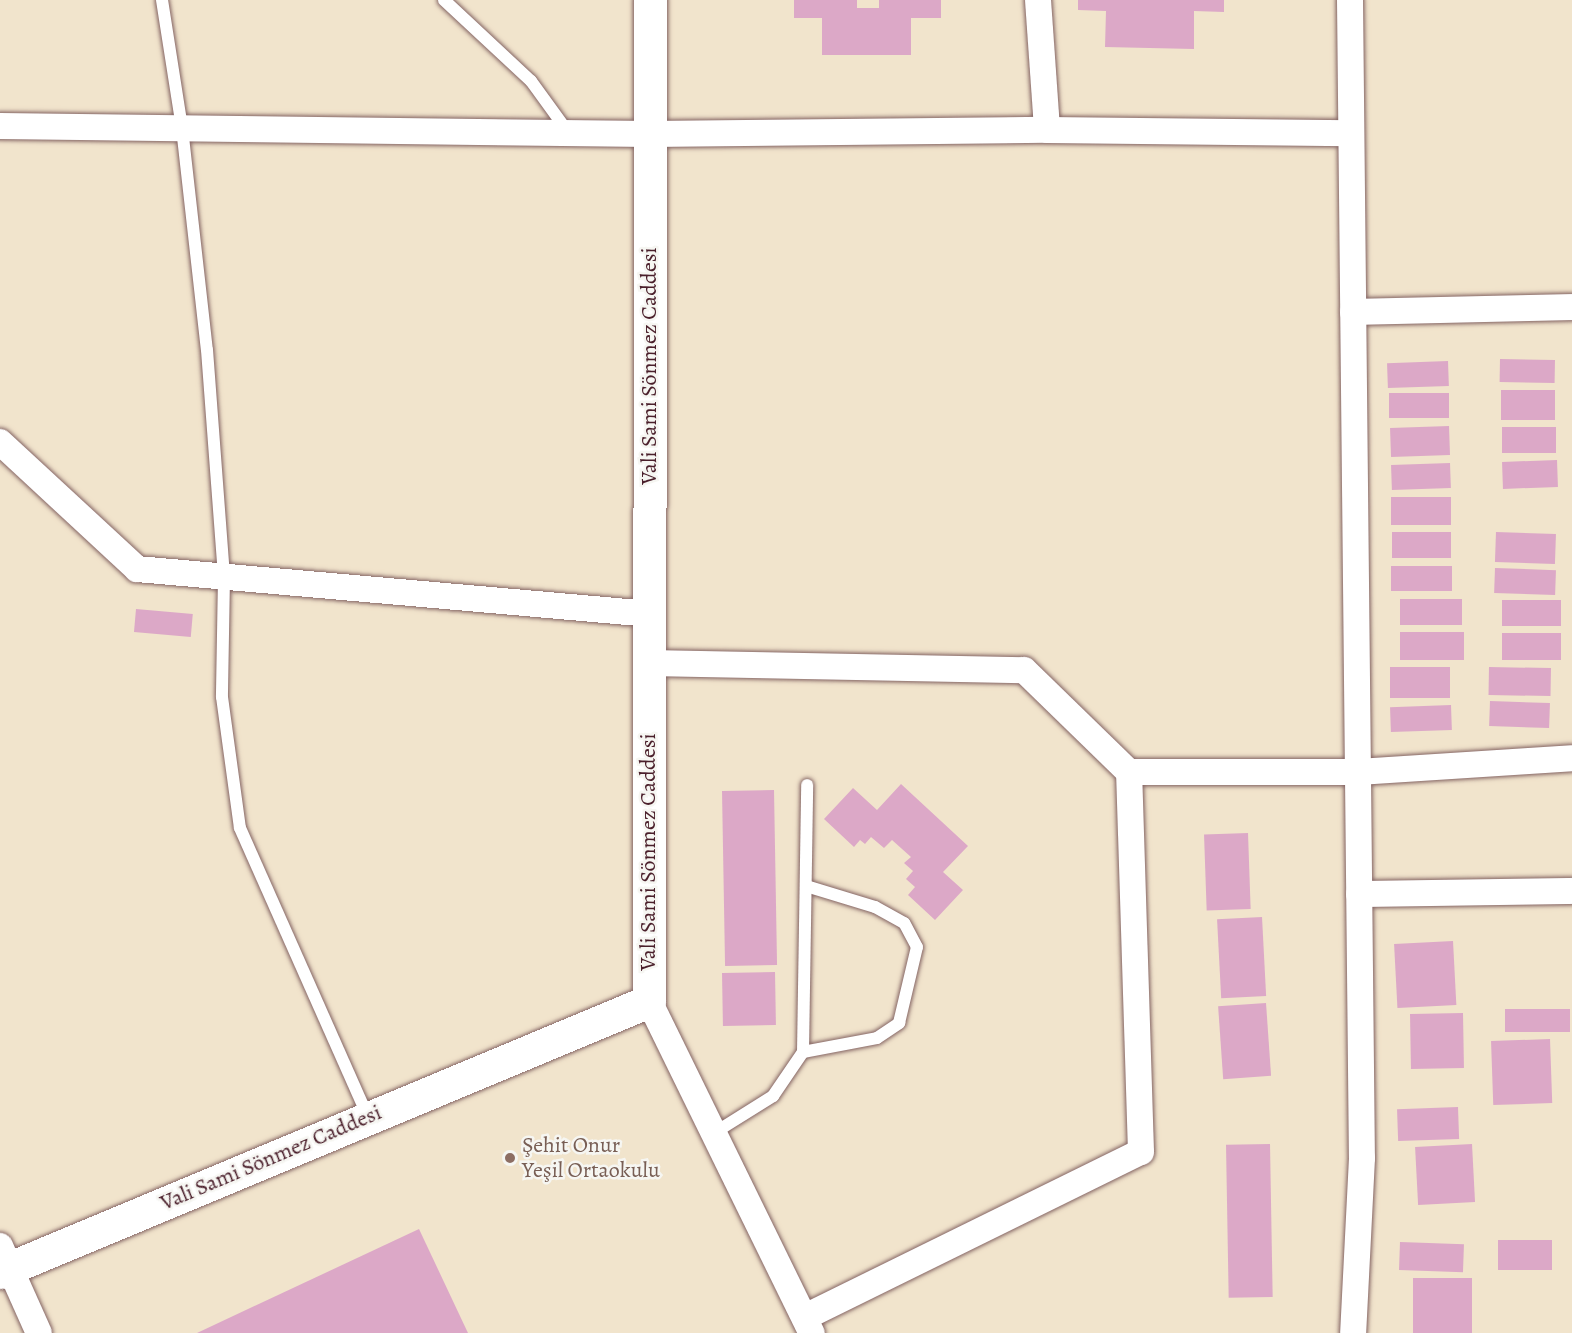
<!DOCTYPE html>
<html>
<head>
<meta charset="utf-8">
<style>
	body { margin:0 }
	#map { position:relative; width:1572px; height:1333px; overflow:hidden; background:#f1e4cc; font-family:Alegreya,serif }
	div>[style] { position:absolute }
	.building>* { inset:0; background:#dca8c7; transform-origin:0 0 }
	.roads { filter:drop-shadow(0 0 2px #846463) drop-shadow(0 0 2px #846463) }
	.service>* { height:12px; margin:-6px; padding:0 6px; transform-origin:6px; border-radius:6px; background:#fff }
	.minor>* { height:26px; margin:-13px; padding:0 13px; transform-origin:13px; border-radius:13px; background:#fff }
	.secondary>* { height:33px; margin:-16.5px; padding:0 16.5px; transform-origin:16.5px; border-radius:16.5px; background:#fff }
	.dots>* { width:16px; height:16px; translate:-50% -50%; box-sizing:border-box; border:3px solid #f6f6f2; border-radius:50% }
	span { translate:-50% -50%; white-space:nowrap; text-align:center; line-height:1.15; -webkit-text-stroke:5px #f6f6f2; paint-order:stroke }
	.street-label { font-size:22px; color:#4a1f2b }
	.education-label { font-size:22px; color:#785e54 }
	.left { translate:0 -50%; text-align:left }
</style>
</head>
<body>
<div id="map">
	<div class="building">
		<div style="clip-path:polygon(794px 0,857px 0,857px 8px,879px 8px,879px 0,941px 0,941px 18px,911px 18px,911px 55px,822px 55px,822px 18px,794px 18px)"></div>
		<div style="clip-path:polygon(1078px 0,1224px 0,1224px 12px,1194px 11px,1194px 49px,1105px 47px,1106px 11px,1078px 10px)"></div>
		<div style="left:1500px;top:359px;width:55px;height:23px;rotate:1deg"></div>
		<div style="left:1448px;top:361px;width:25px;height:61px;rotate:88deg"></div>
		<div style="left:1501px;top:390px;width:54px;height:30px"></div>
		<div style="left:1449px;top:393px;width:25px;height:60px;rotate:90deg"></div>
		<div style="left:1449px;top:426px;width:29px;height:59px;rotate:88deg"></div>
		<div style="left:1556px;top:427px;width:26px;height:54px;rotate:90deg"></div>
		<div style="left:1557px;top:460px;width:27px;height:55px;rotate:88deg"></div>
		<div style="left:1450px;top:463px;width:25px;height:59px;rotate:88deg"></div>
		<div style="left:1391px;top:497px;width:60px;height:28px"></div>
		<div style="left:1451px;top:532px;width:26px;height:59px;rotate:90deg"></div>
		<div style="left:1496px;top:532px;width:60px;height:30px;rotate:2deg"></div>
		<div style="left:1452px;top:566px;width:25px;height:61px;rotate:90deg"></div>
		<div style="left:1495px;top:568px;width:61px;height:25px;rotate:2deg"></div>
		<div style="left:1462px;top:599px;width:26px;height:62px;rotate:90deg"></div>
		<div style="left:1561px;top:600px;width:26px;height:59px;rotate:90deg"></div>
		<div style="left:136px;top:609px;width:57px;height:23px;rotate:5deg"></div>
		<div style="left:1464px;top:632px;width:28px;height:64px;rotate:90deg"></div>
		<div style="left:1502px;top:633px;width:59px;height:27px"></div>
		<div style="left:1450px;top:667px;width:31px;height:60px;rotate:90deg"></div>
		<div style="left:1489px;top:667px;width:62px;height:28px;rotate:1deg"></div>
		<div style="left:1490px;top:701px;width:60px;height:25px;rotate:2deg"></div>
		<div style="left:1451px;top:705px;width:25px;height:61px;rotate:88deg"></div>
		<div style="clip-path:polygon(901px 784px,968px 846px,943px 872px,963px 890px,935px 920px,908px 895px,915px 887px,906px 879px,913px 871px,904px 863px,911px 857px,892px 840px,884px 848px,871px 837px,865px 844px,860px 840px,854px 847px,824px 819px,853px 788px,877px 810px)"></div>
		<div style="left:774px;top:790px;width:175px;height:52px;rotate:89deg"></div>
		<div style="left:1248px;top:833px;width:76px;height:44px;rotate:88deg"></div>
		<div style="left:1262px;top:917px;width:79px;height:45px;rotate:87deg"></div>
		<div style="left:1453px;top:941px;width:64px;height:59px;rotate:87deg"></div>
		<div style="left:775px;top:972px;width:53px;height:53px;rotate:89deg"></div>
		<div style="left:1266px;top:1003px;width:73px;height:48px;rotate:86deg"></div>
		<div style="left:1505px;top:1009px;width:65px;height:23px"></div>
		<div style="left:1463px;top:1013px;width:55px;height:53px;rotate:89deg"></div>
		<div style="left:1550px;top:1039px;width:64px;height:59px;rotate:88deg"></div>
		<div style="left:1458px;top:1107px;width:32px;height:61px;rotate:88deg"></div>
		<div style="left:1270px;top:1144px;width:153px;height:44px;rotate:89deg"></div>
		<div style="left:1472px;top:1144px;width:58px;height:57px;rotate:87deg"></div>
		<div style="clip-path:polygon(419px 1229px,468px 1333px,197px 1333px)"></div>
		<div style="left:1498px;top:1240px;width:54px;height:30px"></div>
		<div style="left:1400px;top:1242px;width:64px;height:28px;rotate:2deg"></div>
		<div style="left:1413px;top:1278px;width:59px;height:55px"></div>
	</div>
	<div class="roads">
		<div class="service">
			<div style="left:162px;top:0;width:130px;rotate:81.1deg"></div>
			<div style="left:182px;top:128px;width:223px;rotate:83.6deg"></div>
			<div style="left:207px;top:350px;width:228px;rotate:85.7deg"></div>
			<div style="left:224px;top:577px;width:120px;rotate:91deg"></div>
			<div style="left:222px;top:697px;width:132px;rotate:82.2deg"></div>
			<div style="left:240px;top:828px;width:316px;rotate:66.1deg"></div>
			<div style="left:444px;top:0;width:119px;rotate:43deg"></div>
			<div style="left:531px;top:81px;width:63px;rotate:54deg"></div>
			<div style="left:803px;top:1052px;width:75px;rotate:-10.7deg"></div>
			<div style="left:877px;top:1038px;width:27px;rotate:-34deg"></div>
			<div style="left:899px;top:1023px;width:78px;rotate:-76.7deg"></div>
			<div style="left:917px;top:947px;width:27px;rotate:-118deg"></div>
			<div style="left:904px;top:923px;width:33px;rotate:-151deg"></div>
			<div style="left:875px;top:907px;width:72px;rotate:-163.1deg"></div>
			<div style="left:714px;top:1133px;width:70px;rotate:-32.1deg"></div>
			<div style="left:773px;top:1096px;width:53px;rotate:-55.7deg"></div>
			<div style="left:803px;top:1052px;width:267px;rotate:-89.1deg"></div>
		</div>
		<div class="minor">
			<div style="left:1038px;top:0;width:130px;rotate:86deg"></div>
			<div style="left:1350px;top:0;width:1158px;rotate:89.41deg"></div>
			<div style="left:1362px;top:1158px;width:175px;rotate:92.9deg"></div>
			<div style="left:0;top:126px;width:650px;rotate:0.71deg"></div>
			<div style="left:650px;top:134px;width:397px;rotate:-0.6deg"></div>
			<div style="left:1047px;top:130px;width:304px;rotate:0.6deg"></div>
			<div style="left:1353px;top:312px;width:219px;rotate:-1.3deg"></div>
			<div style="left:0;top:442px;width:187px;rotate:42.8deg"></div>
			<div style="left:137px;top:569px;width:515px;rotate:5.01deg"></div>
			<div style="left:649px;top:663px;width:375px;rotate:1.1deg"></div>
			<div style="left:1024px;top:670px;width:146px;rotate:44.2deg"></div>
			<div style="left:1129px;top:772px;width:229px"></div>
			<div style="left:1358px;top:772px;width:214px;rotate:-3.7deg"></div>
			<div style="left:1359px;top:894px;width:213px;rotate:-0.8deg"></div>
			<div style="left:649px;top:1001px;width:370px;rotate:63.9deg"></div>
			<div style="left:0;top:1246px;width:95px;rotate:65.9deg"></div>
			<div style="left:805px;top:1317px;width:374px;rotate:-26.2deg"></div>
			<div style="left:1141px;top:1152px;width:380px;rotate:-91.8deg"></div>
		</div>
		<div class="secondary">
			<div style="left:0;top:1272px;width:703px;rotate:-22.66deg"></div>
			<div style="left:649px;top:1001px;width:1001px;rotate:-89.94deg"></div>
		</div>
	</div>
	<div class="dots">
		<div style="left:510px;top:1158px;background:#8d6e63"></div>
	</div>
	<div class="street-label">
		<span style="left:650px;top:366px;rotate:-90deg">Vali Sami Sönmez Caddesi</span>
		<span style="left:649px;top:852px;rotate:-90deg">Vali Sami Sönmez Caddesi</span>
		<span style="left:271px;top:1158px;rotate:-23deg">Vali Sami Sönmez Caddesi</span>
	</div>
	<div class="education-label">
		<span class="left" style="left:522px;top:1158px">Şehit Onur<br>Yeşil Ortaokulu</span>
	</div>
</div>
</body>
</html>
